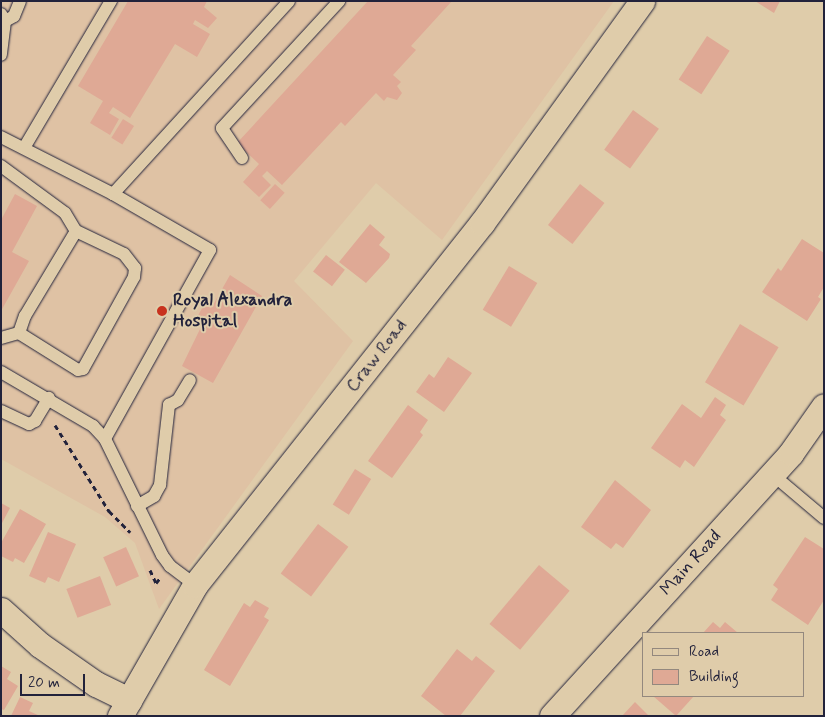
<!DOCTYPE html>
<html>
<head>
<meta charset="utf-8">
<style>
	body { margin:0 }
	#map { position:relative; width:825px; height:717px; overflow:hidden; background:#dfccaa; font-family:Mynerve,sans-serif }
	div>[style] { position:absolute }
	.built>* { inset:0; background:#dfc2a4 }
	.building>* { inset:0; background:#dfa995; transform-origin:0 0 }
	.path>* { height:3px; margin-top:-1.5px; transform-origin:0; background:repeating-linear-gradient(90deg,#22223b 0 5px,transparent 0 9px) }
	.roads { filter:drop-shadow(0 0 1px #22223b) drop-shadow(0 0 1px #22223b) }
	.service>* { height:12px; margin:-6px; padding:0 6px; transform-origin:6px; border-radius:6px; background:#dfccaa }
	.minor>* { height:25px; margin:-12.5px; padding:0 12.5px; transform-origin:12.5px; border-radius:12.5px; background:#dfccaa }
	.dots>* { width:14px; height:14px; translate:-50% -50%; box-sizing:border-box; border:2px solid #dfccaa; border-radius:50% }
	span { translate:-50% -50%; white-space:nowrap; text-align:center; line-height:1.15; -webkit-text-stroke:4px #dfccaa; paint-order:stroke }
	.poi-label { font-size:18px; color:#22223b; font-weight:700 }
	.left { translate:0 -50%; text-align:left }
	.street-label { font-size:18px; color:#22223b }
	.frame { position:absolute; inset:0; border:2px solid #22223b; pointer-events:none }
	.legend { position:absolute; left:642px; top:632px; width:162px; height:65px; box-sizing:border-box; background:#dfccaa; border:1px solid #93887e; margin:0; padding:6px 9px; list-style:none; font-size:15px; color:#22223b }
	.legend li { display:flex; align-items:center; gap:10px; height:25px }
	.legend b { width:25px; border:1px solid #93887e }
	.scale { position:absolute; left:20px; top:674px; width:65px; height:22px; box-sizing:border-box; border:2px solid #22223b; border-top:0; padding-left:6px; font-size:15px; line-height:18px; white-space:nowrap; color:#22223b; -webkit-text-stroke:4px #dfccaa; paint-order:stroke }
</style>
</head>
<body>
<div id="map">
	<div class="built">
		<div style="clip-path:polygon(1px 1px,614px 1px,442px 240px,376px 183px,294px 281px,353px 341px,159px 609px,135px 543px,105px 517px,1px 459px)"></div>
	</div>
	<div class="building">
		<div style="clip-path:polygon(128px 1px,207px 1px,204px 7px,217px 18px,208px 28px,195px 20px,193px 24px,210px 34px,197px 57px,175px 44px,130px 118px,113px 107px,109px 113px,119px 119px,110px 135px,90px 123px,103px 101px,78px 86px)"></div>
		<div style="clip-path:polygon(368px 1px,452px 1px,411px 46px,416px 50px,393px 75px,401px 82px,397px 86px,402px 93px,397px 100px,387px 97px,384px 101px,376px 93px,345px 126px,341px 122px,282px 185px,267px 171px,262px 176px,271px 185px,259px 197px,243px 182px,259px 164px,237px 143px)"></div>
		<div style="clip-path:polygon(755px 1px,780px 1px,774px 13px)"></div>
		<div style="left:707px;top:36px;width:27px;height:52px;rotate:33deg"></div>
		<div style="left:633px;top:110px;width:32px;height:49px;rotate:36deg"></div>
		<div style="left:123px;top:119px;width:13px;height:22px;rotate:32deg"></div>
		<div style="left:275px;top:184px;width:13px;height:22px;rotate:42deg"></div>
		<div style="left:580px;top:184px;width:31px;height:52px;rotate:38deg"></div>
		<div style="clip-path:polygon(15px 194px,37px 206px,12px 252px,29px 261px,1px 311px,1px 220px)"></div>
		<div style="clip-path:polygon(370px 224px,385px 237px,379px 245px,390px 254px,389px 258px,366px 283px,339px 262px)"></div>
		<div style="clip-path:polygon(802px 239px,824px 253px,824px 287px,818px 297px,821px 299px,807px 321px,762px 292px,778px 268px,781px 271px)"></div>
		<div style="left:326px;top:255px;width:24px;height:21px;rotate:38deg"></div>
		<div style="left:509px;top:266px;width:33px;height:51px;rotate:31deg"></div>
		<div style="clip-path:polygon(230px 275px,262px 296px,213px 383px,182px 366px,202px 325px,195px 321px,206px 301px,213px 305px)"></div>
		<div style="left:740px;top:324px;width:45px;height:68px;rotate:31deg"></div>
		<div style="clip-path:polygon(448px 357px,472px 373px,444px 412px,416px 392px,429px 374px,434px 378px)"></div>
		<div style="clip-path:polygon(715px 397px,726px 405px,720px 415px,726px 420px,694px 467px,685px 460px,680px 468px,651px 448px,682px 404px,701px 418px)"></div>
		<div style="clip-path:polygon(408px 405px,428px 420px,420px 432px,423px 435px,392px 478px,368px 461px)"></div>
		<div style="left:355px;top:469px;width:19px;height:42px;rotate:32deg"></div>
		<div style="clip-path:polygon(615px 480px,651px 510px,623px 548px,616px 543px,611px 549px,581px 527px)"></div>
		<div style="clip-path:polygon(1px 503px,10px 508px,1px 525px)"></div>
		<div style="clip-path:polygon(20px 509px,46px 524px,24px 563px,15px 558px,13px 562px,1px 556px,1px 543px)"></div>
		<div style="left:318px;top:524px;width:38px;height:62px;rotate:37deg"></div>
		<div style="clip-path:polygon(48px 532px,76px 544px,59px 582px,48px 577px,45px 583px,29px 576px)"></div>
		<div style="clip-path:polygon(805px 537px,824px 549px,824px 600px,808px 625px,771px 600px,778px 589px,773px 585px)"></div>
		<div style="left:126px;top:547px;width:32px;height:25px;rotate:66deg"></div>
		<div style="left:539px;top:565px;width:40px;height:77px;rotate:40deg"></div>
		<div style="left:100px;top:576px;width:31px;height:36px;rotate:69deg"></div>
		<div style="clip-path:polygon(255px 600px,269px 608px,264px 617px,269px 620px,230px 686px,204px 670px,244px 603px,250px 607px)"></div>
		<div style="clip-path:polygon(713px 622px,720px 628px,725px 622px,738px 633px,703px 633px)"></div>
		<div style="clip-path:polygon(457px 649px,472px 661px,476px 656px,495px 671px,460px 716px,446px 716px,421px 696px)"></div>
		<div style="clip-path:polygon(1px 666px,11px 672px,7px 679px,18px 686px,4px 710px,1px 709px)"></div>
		<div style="clip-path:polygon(653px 696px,694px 696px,676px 716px)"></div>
		<div style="clip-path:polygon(20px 697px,33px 703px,29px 711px,40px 716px,11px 716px)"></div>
		<div style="clip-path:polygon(635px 702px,649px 716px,622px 716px)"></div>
	</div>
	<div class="path">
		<div style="left:55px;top:425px;width:102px;rotate:57.9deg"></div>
		<div style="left:109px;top:511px;width:30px;rotate:45deg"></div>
		<div style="left:150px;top:570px;width:14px;rotate:65deg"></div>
		<div style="left:156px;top:583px;width:6px;rotate:-51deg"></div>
	</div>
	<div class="roads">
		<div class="service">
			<div style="left:1px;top:14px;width:8px;rotate:60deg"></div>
			<div style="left:5px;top:21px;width:34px;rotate:97deg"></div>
			<div style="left:5px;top:21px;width:10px;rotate:-29deg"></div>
			<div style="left:14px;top:16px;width:16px;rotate:-68deg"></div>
			<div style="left:1px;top:137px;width:126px;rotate:27deg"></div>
			<div style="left:113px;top:194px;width:112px;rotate:30deg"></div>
			<div style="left:210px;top:250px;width:216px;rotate:119.1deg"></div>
			<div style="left:24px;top:148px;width:171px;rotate:-59.4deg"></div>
			<div style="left:242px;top:158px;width:36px;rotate:-124deg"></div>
			<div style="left:222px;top:128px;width:173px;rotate:-47.3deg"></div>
			<div style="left:1px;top:166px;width:79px;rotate:36.3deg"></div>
			<div style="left:65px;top:213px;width:21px;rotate:59deg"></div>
			<div style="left:76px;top:231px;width:53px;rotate:25.6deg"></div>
			<div style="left:124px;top:254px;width:18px;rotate:52deg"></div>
			<div style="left:135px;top:268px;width:9px;rotate:96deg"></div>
			<div style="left:134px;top:277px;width:105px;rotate:119deg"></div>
			<div style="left:83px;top:369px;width:5px;rotate:169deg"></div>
			<div style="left:78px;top:370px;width:70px;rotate:-147.9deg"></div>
			<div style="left:113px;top:194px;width:261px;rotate:-47.6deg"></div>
			<div style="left:1px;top:338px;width:19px;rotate:-16deg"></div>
			<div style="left:19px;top:333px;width:18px;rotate:-71deg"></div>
			<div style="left:25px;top:316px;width:99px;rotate:-59deg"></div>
			<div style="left:1px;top:372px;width:107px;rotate:30.4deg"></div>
			<div style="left:93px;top:426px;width:18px;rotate:47deg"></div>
			<div style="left:105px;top:439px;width:129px;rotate:63.8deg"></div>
			<div style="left:162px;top:555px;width:14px;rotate:54deg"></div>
			<div style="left:170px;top:566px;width:31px;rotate:37deg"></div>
			<div style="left:1px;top:411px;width:31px;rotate:25deg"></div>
			<div style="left:29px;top:424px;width:7px;rotate:-27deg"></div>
			<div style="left:35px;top:421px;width:27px;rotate:-59deg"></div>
			<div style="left:772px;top:474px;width:68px;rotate:40.2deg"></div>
			<div style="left:137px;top:506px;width:20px;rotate:-30deg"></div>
			<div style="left:154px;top:496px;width:13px;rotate:-61deg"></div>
			<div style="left:160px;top:485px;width:81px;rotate:-83.6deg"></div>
			<div style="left:169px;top:405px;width:10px;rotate:-29deg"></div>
			<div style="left:178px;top:400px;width:23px;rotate:-59deg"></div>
		</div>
		<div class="minor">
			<div style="left:1px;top:610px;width:52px;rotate:41.9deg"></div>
			<div style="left:40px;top:645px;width:68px;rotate:34.9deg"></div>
			<div style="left:96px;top:684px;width:37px;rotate:26deg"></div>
			<div style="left:120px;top:716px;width:151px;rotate:-60.2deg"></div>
			<div style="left:195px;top:585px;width:462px;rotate:-51.6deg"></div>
			<div style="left:482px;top:223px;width:274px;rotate:-54.2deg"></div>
			<div style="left:552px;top:716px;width:355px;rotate:-47.7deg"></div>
			<div style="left:791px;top:453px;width:57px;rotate:-54.9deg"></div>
		</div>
	</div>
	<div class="dots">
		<div style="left:162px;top:311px;background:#c8321e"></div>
	</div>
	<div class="poi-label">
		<span class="left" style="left:173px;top:311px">Royal Alexandra<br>Hospital</span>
	</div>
	<div class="street-label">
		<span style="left:377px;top:356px;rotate:-52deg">Craw Road</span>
		<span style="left:691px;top:563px;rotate:-48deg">Main Road</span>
	</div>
	<div class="frame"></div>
	<ul class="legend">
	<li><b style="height:6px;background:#dfccaa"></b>Road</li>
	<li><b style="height:14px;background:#dfa995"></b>Building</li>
	</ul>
	<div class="scale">20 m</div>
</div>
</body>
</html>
